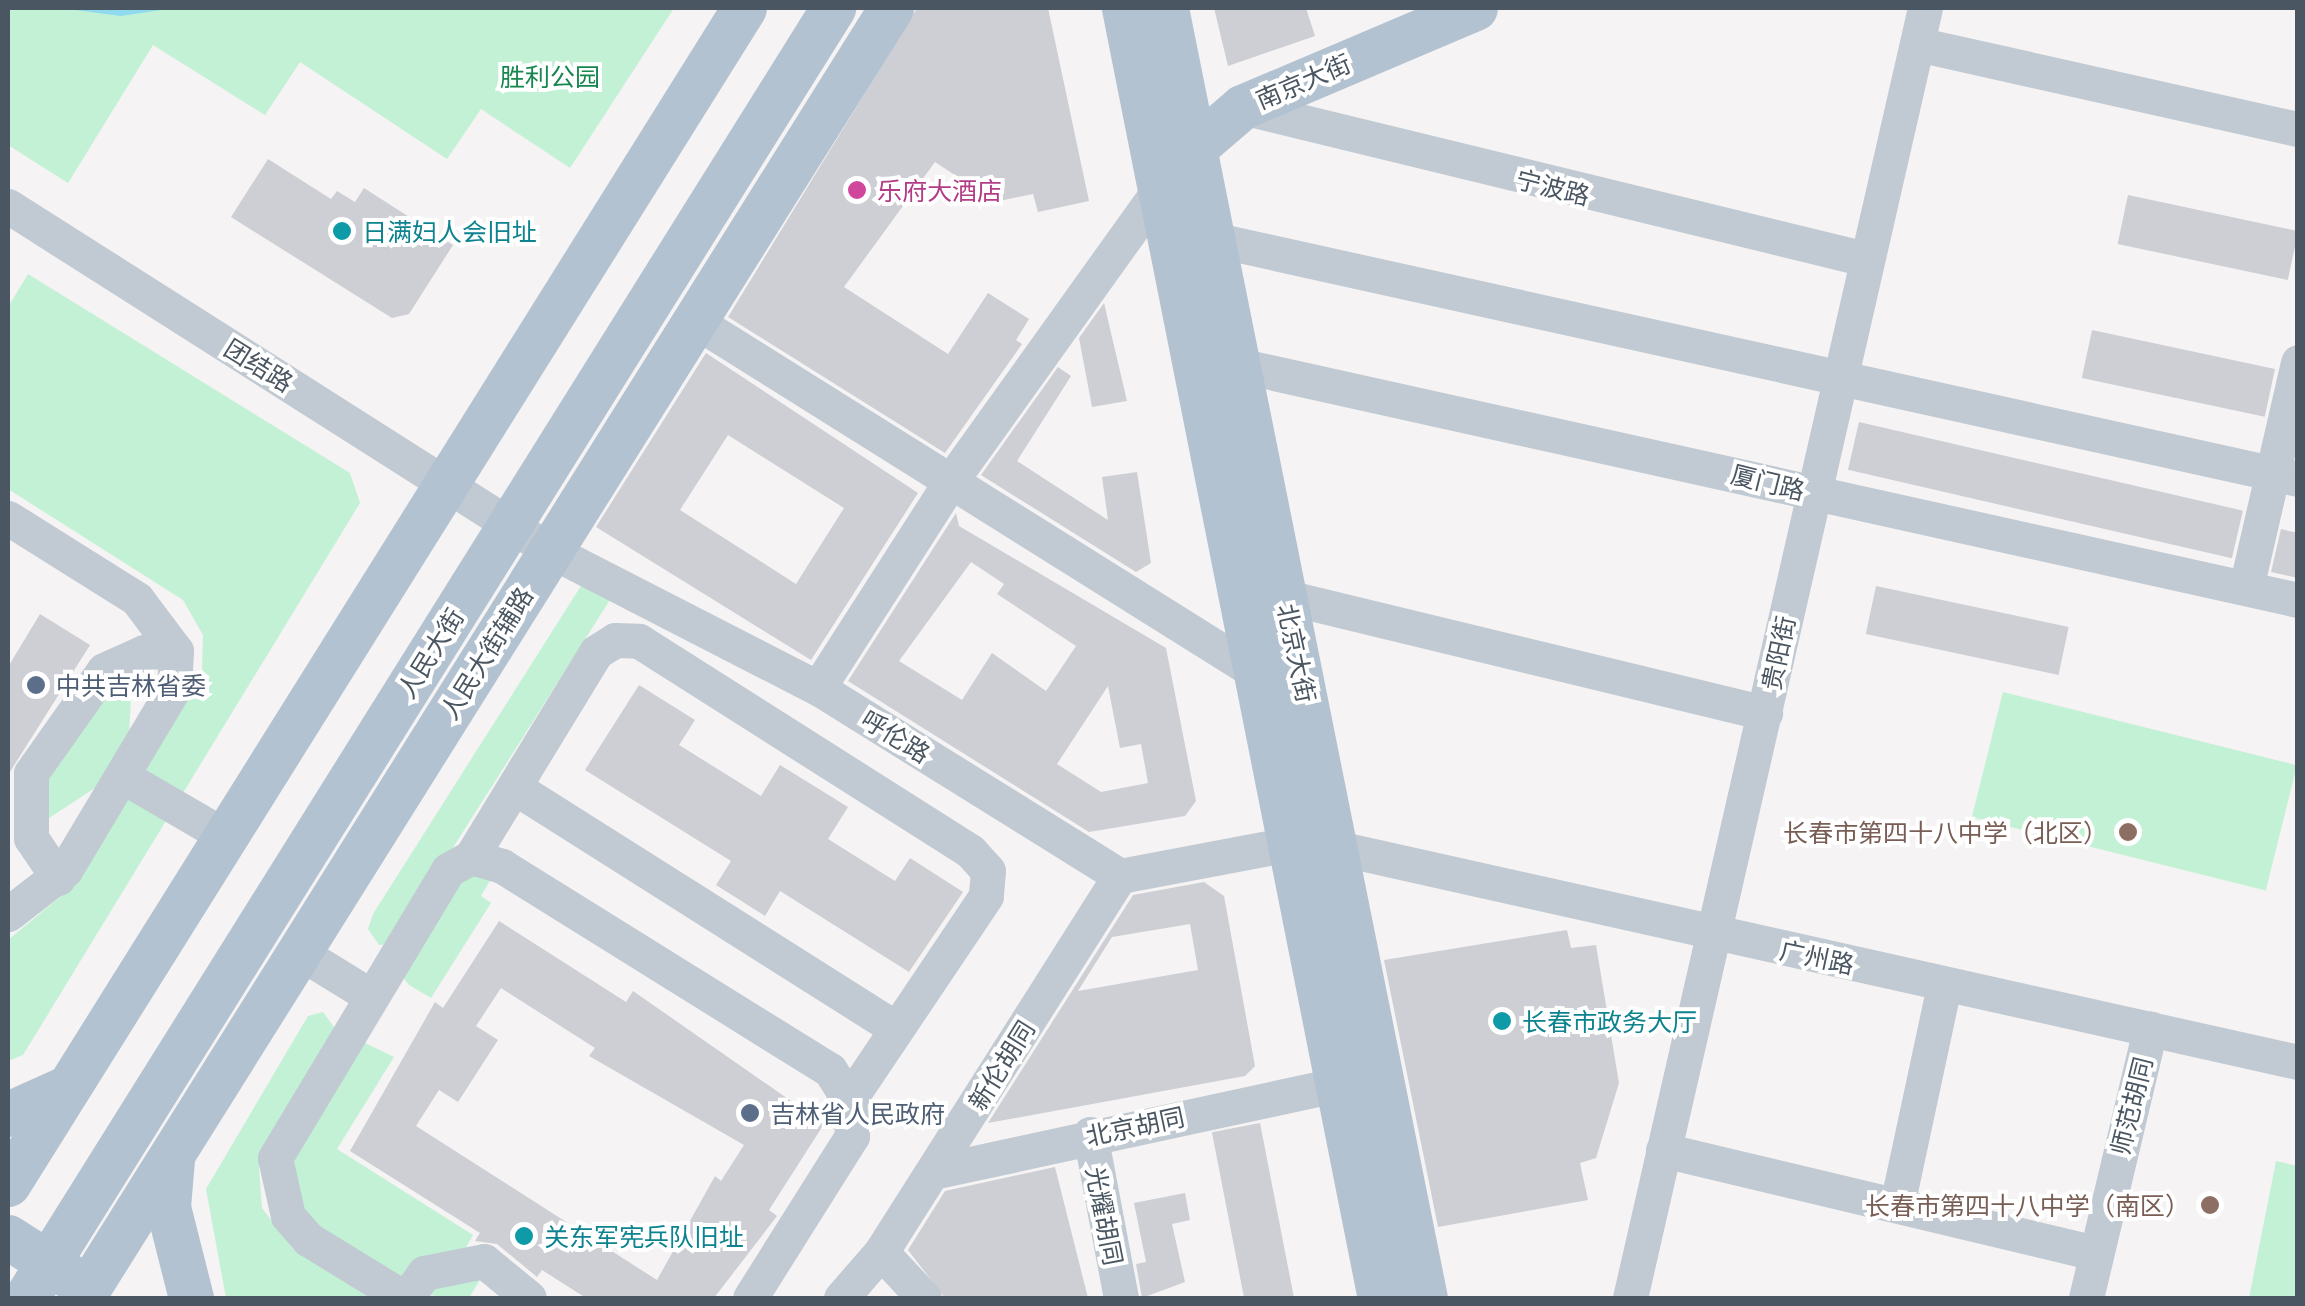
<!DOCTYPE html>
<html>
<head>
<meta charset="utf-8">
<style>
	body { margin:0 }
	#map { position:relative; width:2305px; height:1306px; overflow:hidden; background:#f5f3f3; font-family:Lato,"Noto Sans SC",sans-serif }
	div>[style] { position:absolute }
	.green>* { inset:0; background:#c3f1d5; transform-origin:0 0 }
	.water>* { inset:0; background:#90daee }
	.building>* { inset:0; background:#cdcfd5; transform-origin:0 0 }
	.minor>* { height:35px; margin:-17.5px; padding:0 17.5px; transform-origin:17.5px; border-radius:17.5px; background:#c1cad2 }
	.major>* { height:45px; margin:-22.5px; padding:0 22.5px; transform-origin:22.5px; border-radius:22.5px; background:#b3c2d1 }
	.dots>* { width:28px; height:28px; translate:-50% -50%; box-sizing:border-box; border:5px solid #fff; border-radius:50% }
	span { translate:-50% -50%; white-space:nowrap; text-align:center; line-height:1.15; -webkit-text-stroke:8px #fff; paint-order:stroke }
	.park-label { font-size:25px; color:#17864f }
	.street-label { font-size:25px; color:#4a5661 }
	.hotel-label { font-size:25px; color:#b23c85 }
	.left { translate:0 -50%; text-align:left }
	.culture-label { font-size:25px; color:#0d838f }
	.service-label { font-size:25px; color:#4e5e75 }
	.education-label { font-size:25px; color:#785e54 }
	.right { translate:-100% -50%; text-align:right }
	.frame { position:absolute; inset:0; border:10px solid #4a5661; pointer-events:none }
</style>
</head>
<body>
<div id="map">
	<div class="green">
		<div style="clip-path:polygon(8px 8px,674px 8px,570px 168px,481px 109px,447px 159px,300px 62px,265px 115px,153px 45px,68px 183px,8px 145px)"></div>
		<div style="clip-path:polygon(28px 274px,350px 473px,360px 503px,23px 1055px,8px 1061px,8px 940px,72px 887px,202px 669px,203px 635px,183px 600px,8px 489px,8px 307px)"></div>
		<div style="clip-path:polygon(586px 578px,613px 595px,392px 944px,379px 945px,368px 929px,373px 914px)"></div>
		<div style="clip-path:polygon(132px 679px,129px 735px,101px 784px,46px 820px,50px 759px,103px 693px)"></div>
		<div style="left:2003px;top:692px;width:303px;height:129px;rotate:14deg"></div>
		<div style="clip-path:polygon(495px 872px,481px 896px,491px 903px,431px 998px,409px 985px,399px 972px,450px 877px)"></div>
		<div style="clip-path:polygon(323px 1012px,334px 1027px,259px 1168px,262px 1208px,293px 1249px,371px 1298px,226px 1298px,206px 1189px,308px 1016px)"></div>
		<div style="clip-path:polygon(357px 1039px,394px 1057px,337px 1149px,473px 1235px,463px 1253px,405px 1285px,320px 1234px,289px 1183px,298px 1127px)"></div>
		<div style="clip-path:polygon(2276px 1161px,2297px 1166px,2297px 1298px,2249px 1298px)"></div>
		<div style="clip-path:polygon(481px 1278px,469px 1298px,424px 1295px,430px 1286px)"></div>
	</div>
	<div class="water">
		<div style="clip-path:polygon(60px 8px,174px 8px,121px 16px)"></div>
	</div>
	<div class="building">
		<div style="clip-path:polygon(917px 8px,1048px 8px,1089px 201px,1038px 212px,1033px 194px,999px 201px,996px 188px,979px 191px,935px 162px,844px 287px,948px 354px,988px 293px,1029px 319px,1016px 340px,1022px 344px,945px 453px,728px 317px)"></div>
		<div style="clip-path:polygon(1214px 8px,1306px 8px,1315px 36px,1228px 66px)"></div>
		<div style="clip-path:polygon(268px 159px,331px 199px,337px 191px,355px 202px,364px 188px,453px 245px,409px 314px,392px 318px,231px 217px)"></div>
		<div style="left:2128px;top:195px;width:174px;height:50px;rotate:12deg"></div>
		<div style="clip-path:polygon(1104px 303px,1127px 401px,1092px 407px,1079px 338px)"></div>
		<div style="left:2092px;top:330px;width:187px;height:49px;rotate:12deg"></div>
		<div style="clip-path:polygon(evenodd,706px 353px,918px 493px,811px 660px,596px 527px,706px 353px,728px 435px,844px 508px,796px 584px,680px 510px,728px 435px)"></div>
		<div style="clip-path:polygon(1058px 367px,1071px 376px,1017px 461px,1108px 520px,1102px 477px,1137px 472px,1151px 563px,1136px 572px,981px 475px)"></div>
		<div style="left:1859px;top:422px;width:394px;height:49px;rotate:13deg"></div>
		<div style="clip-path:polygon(evenodd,956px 513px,959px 526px,1166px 648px,1196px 801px,1185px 816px,1089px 832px,848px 681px,956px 513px,971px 562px,1004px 584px,997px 594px,1076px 646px,1046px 691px,992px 653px,962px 700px,899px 661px,971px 562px,956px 513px,1108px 686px,1120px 748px,1141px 744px,1148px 783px,1101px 792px,1057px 764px,1108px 686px)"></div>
		<div style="clip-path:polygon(2281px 529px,2298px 533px,2298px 578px,2271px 572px)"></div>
		<div style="left:1876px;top:586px;width:197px;height:49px;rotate:12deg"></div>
		<div style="clip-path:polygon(40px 614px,90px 645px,8px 775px,8px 667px)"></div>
		<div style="clip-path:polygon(639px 685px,695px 720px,679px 745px,761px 796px,780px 765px,848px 807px,828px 839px,895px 881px,910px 858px,963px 892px,909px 972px,780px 891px,765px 916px,716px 885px,731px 861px,585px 770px)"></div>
		<div style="clip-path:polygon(evenodd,1204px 882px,1224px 896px,1255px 1066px,1245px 1076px,988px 1123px,1133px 895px,1204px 882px,1190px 924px,1198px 970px,1078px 991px,1112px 937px,1190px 924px)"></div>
		<div style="clip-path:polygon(evenodd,499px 921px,626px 1002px,633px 991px,824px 1124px,769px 1210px,777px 1216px,714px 1298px,586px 1298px,542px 1270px,537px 1277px,497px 1244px,475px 1241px,480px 1233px,350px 1151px,435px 1002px,443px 1008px,499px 921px,501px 988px,595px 1048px,589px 1056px,744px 1145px,721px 1181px,715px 1176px,657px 1280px,416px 1126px,439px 1090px,458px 1102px,498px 1040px,476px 1026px,501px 988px)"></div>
		<div style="clip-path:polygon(1567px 930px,1571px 948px,1596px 945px,1619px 1083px,1596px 1158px,1580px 1163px,1588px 1200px,1438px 1227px,1384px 960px)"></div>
		<div style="left:1260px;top:1123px;width:178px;height:49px;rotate:79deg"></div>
		<div style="clip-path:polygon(1055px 1167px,1088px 1298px,945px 1298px,908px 1250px,945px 1191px)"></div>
		<div style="clip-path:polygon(1185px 1193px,1190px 1220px,1172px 1224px,1185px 1282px,1142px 1298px,1136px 1264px,1146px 1262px,1134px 1203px)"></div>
	</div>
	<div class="minor">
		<div style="left:1917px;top:44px;width:390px;rotate:12.6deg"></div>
		<div style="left:1242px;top:107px;width:642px;rotate:13.69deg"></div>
		<div style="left:8px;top:206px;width:643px;rotate:32.43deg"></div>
		<div style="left:551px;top:551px;width:300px;rotate:27.2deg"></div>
		<div style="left:818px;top:688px;width:356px;rotate:31.9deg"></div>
		<div style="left:1120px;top:876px;width:177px;rotate:-10.7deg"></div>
		<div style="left:1212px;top:239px;width:1112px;rotate:12.46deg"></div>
		<div style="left:695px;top:321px;width:667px;rotate:32.07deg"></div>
		<div style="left:1238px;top:365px;width:1086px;rotate:12.5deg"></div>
		<div style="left:8px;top:518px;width:152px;rotate:32.1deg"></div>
		<div style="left:137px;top:599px;width:65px;rotate:53.1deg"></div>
		<div style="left:176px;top:651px;width:37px;rotate:93deg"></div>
		<div style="left:174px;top:688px;width:212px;rotate:120.9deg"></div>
		<div style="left:65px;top:870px;width:72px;rotate:142.3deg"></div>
		<div style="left:2246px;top:588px;width:232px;rotate:-77deg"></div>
		<div style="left:1286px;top:597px;width:493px;rotate:13.6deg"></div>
		<div style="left:818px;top:688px;width:245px;rotate:-57.3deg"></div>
		<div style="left:950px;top:482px;width:359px;rotate:-54.4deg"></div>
		<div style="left:122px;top:776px;width:119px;rotate:30.2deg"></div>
		<div style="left:514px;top:787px;width:451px;rotate:32.3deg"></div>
		<div style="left:1338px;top:848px;width:984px;rotate:12.57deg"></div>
		<div style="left:471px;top:857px;width:240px;rotate:-58.6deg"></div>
		<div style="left:596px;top:652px;width:22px;rotate:-32deg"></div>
		<div style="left:615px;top:640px;width:24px;rotate:2deg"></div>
		<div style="left:639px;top:641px;width:393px;rotate:32.4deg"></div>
		<div style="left:971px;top:852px;width:25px;rotate:48deg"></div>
		<div style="left:988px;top:871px;width:25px;rotate:95deg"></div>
		<div style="left:986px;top:896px;width:246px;rotate:123.9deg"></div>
		<div style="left:58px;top:878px;width:48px;rotate:-124deg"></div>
		<div style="left:31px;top:838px;width:65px;rotate:-90deg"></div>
		<div style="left:31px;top:773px;width:126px;rotate:-54.7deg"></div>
		<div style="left:104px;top:670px;width:44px;rotate:-24.2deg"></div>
		<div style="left:144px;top:652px;width:32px;rotate:-2deg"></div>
		<div style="left:299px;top:952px;width:82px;rotate:31.6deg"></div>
		<div style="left:1090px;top:1134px;width:167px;rotate:79.3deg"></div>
		<div style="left:1663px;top:1150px;width:445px;rotate:13.4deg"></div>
		<div style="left:933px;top:1172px;width:415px;rotate:-12.2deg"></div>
		<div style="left:1897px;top:1205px;width:225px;rotate:-77.9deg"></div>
		<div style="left:881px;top:1252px;width:63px;rotate:46.9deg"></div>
		<div style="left:404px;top:1298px;width:113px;rotate:-148.4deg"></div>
		<div style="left:308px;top:1239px;width:30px;rotate:-131deg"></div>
		<div style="left:288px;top:1216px;width:59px;rotate:-102.6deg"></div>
		<div style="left:275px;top:1158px;width:336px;rotate:-59deg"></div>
		<div style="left:448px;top:870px;width:26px;rotate:-29deg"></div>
		<div style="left:471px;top:857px;width:32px;rotate:16deg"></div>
		<div style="left:502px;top:866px;width:386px;rotate:31.9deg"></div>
		<div style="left:830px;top:1070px;width:36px;rotate:58deg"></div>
		<div style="left:849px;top:1100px;width:36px;rotate:85deg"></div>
		<div style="left:852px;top:1136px;width:191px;rotate:122.2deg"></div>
		<div style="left:406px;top:1298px;width:31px;rotate:-54deg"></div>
		<div style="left:424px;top:1273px;width:61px;rotate:-11.3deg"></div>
		<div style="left:484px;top:1261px;width:58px;rotate:39.4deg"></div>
		<div style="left:841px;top:1298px;width:61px;rotate:-49deg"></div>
		<div style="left:881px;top:1252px;width:446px;rotate:-57.6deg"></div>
		<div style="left:1630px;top:1298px;width:1323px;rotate:-77.12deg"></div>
		<div style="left:2086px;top:1298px;width:277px;rotate:-76.6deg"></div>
	</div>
	<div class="major">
		<div style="left:1124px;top:8px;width:1315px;rotate:78.78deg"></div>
		<div style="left:1166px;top:8px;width:1316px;rotate:78.65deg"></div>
		<div style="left:1178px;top:162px;width:84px;rotate:-40.7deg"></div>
		<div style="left:1242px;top:107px;width:253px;rotate:-23deg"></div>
		<div style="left:8px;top:1114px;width:66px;rotate:-24.2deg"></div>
		<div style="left:172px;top:1159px;width:48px;rotate:94.8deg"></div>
		<div style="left:168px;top:1207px;width:94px;rotate:75.8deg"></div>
		<div style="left:8px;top:1184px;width:1387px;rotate:-57.96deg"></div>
		<div style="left:8px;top:1237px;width:78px;rotate:32.5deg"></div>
		<div style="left:26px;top:1298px;width:1522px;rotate:-57.97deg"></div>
		<div style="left:82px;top:1298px;width:1523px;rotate:-57.91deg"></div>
	</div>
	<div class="dots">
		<div style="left:857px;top:190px;background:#d1479c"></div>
		<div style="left:342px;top:231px;background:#0f9aa8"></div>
		<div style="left:36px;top:685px;background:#5c6f8a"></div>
		<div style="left:2128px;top:832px;background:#8d6e63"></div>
		<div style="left:1502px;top:1021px;background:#0f9aa8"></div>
		<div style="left:750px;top:1113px;background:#5c6f8a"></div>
		<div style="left:2210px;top:1205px;background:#8d6e63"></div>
		<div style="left:524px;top:1236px;background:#0f9aa8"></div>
	</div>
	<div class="park-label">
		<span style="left:550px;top:76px">胜利公园</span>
	</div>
	<div class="street-label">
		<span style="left:1303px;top:81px;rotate:-23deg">南京大街</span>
		<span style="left:1553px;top:187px;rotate:14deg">宁波路</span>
		<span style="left:259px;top:365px;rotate:32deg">团结路</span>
		<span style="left:1768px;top:482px;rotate:14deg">厦门路</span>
		<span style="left:430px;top:653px;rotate:-58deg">人民大街</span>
		<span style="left:486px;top:653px;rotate:-58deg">人民大街辅路</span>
		<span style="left:1297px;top:653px;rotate:78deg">北京大街</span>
		<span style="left:1778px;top:653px;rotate:-78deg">贵阳街</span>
		<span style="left:896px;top:736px;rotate:32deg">呼伦路</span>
		<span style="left:1817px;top:957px;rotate:12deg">广州路</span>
		<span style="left:1001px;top:1065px;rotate:-58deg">新伦胡同</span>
		<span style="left:2131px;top:1106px;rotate:-76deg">师范胡同</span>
		<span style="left:1135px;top:1126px;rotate:-12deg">北京胡同</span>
		<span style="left:1105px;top:1216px;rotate:79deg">光耀胡同</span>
	</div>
	<div class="hotel-label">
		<span class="left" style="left:877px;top:190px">乐府大酒店</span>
	</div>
	<div class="culture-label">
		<span class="left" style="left:362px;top:231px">日满妇人会旧址</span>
		<span class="left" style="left:1522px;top:1021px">长春市政务大厅</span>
		<span class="left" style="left:544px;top:1236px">关东军宪兵队旧址</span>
	</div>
	<div class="service-label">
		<span class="left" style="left:56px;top:685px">中共吉林省委</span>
		<span class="left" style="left:770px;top:1113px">吉林省人民政府</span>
	</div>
	<div class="education-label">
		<span class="right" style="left:2108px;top:832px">长春市第四十八中学（北区）</span>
		<span class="right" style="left:2190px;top:1205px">长春市第四十八中学（南区）</span>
	</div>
	<div class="frame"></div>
</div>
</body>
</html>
